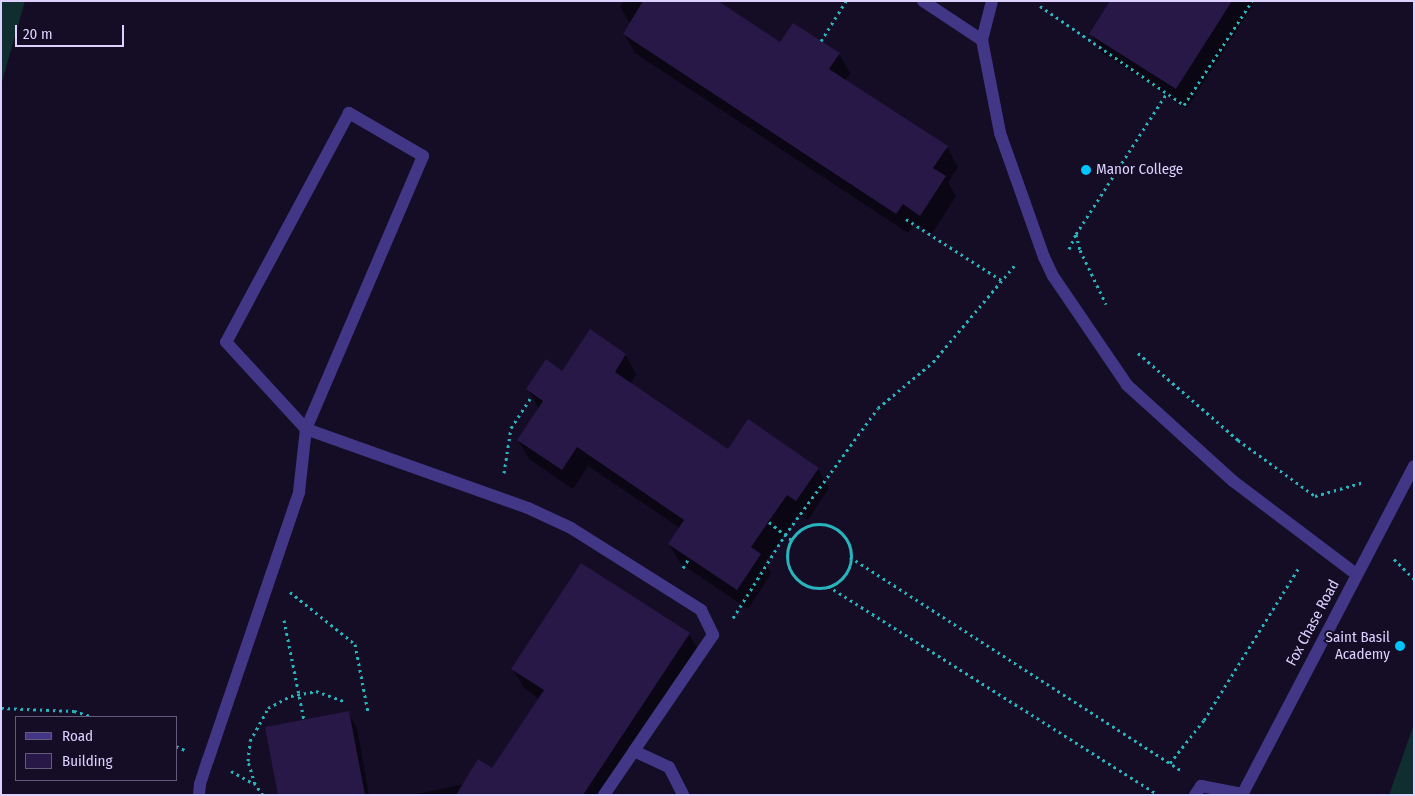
<!DOCTYPE html>
<html>
<head>
<meta charset="utf-8">
<style>
	body { margin:0 }
	#map { position:relative; width:1415px; height:796px; overflow:hidden; background:#140d25; font-family:"Fira Sans Condensed",sans-serif }
	div>[style] { position:absolute }
	.green>* { inset:0; background:#102d2f }
	.shadow>* { inset:0; background:#0007 }
	.building>* { inset:0; background:#271847 }
	.path>* { height:3px; margin-top:-1.5px; transform-origin:0; background:repeating-linear-gradient(90deg,#28b4bc 0 2.5px,transparent 0 6.5px) }
	.path>.ring { margin:-1.5px; padding:0; box-sizing:content-box; background:none; border:3px solid #28b4bc; border-radius:50% }
	.minor>* { height:12px; margin:-6px; padding:0 6px; transform-origin:6px; border-radius:6px; background:#423686 }
	.dots>* { width:14px; height:14px; translate:-50% -50%; box-sizing:border-box; border:2px solid #140d25; border-radius:50% }
	span { translate:-50% -50%; white-space:nowrap; text-align:center; line-height:1.15; -webkit-text-stroke:4px #140d25; paint-order:stroke }
	.poi-label { font-size:15px; color:#dcd1ff }
	.left { translate:0 -50%; text-align:left }
	.right { translate:-100% -50%; text-align:right }
	.street-label { font-size:15px; color:#dcd1ff }
	.frame { position:absolute; inset:0; border:2px solid #dcd1ff; pointer-events:none }
	.legend { position:absolute; left:15px; top:716px; width:162px; height:65px; box-sizing:border-box; background:#140d25; border:1px solid #645b7c; margin:0; padding:6px 9px; list-style:none; font-size:15px; color:#dcd1ff }
	.legend li { display:flex; align-items:center; gap:10px; height:25px }
	.legend b { width:25px; border:1px solid #645b7c }
	.scale { position:absolute; left:15px; top:25px; width:109px; height:22px; box-sizing:border-box; border:2px solid #dcd1ff; border-top:0; padding-left:6px; font-size:15px; line-height:18px; white-space:nowrap; color:#dcd1ff; -webkit-text-stroke:4px #140d25; paint-order:stroke }
</style>
</head>
<body>
<div id="map">
	<div class="green">
		<div style="clip-path:polygon(1px 1px,25px 1px,1px 85px)"></div>
		<div style="clip-path:polygon(1414px 724px,1414px 795px,1389px 795px)"></div>
	</div>
	<div class="shadow">
		<div style="clip-path:polygon(624px 1px,716px 1px,781px 44px,839px 54px,850px 73px,845px 81px,947px 147px,958px 167px,948px 182px,956px 196px,932px 234px,915px 223px,908px 233px,635px 53px,624px 34px,630px 24px,620px 6px)"></div>
		<div style="clip-path:polygon(1112px 1px,1256px 1px,1187px 108px,1102px 53px,1091px 34px)"></div>
		<div style="clip-path:polygon(625px 354px,636px 374px,630px 384px,728px 451px,818px 469px,829px 488px,808px 520px,798px 514px,765px 562px,771px 574px,748px 609px,680px 563px,669px 544px,680px 528px,588px 466px,573px 489px,529px 459px,518px 440px,539px 409px,528px 389px,563px 372px)"></div>
		<div style="clip-path:polygon(646px 605px,689px 634px,700px 652px,606px 795px,413px 795px,464px 784px,492px 770px,540px 699px,524px 688px,513px 669px)"></div>
		<div style="clip-path:polygon(348px 713px,357px 728px,369px 795px,280px 795px)"></div>
	</div>
	<div class="building">
		<div style="clip-path:polygon(643px 1px,718px 1px,780px 42px,793px 23px,840px 53px,829px 69px,948px 146px,933px 168px,946px 176px,920px 216px,903px 204px,896px 214px,623px 34px)"></div>
		<div style="clip-path:polygon(1110px 1px,1232px 1px,1176px 89px,1089px 34px)"></div>
		<div style="clip-path:polygon(590px 329px,626px 354px,615px 372px,728px 449px,748px 419px,819px 468px,796px 501px,787px 495px,751px 547px,761px 554px,737px 590px,668px 544px,684px 520px,577px 447px,562px 470px,517px 440px,543px 401px,526px 389px,546px 359px,562px 371px)"></div>
		<div style="clip-path:polygon(581px 563px,690px 633px,583px 795px,456px 795px,478px 759px,492px 768px,544px 690px,511px 669px)"></div>
		<div style="clip-path:polygon(349px 711px,365px 795px,278px 795px,265px 727px)"></div>
	</div>
	<div class="path">
		<div style="left:1040px;top:6px;width:175px;rotate:34.5deg"></div>
		<div style="left:1184px;top:105px;width:124px;rotate:-56.8deg"></div>
		<div style="left:821px;top:41px;width:47px;rotate:-58deg"></div>
		<div style="left:906px;top:219px;width:113px;rotate:32.7deg"></div>
		<div style="left:1076px;top:234px;width:16px;rotate:76deg"></div>
		<div style="left:1080px;top:250px;width:60px;rotate:64.3deg"></div>
		<div style="left:1069px;top:249px;width:17px;rotate:-65deg"></div>
		<div style="left:1076px;top:234px;width:168px;rotate:-57.2deg"></div>
		<div style="left:1138px;top:353px;width:133px;rotate:41deg"></div>
		<div style="left:1238px;top:440px;width:95px;rotate:36deg"></div>
		<div style="left:1315px;top:496px;width:51px;rotate:-15.9deg"></div>
		<div style="left:504px;top:473px;width:46px;rotate:-81.2deg"></div>
		<div style="left:511px;top:428px;width:35px;rotate:-57deg"></div>
		<div style="left:769px;top:522px;width:28px;rotate:39deg"></div>
		<div class="ring" style="left:787px;top:524px;width:61px;height:61px"></div>
		<div style="left:850px;top:557px;width:394px;rotate:32.8deg"></div>
		<div style="left:1394px;top:559px;width:28px;rotate:45deg"></div>
		<div style="left:683px;top:568px;width:12px;rotate:-59deg"></div>
		<div style="left:828px;top:586px;width:391px;rotate:32.3deg"></div>
		<div style="left:290px;top:592px;width:83px;rotate:38.7deg"></div>
		<div style="left:355px;top:644px;width:69px;rotate:79.2deg"></div>
		<div style="left:733px;top:618px;width:98px;rotate:-57.9deg"></div>
		<div style="left:785px;top:535px;width:157px;rotate:-53.8deg"></div>
		<div style="left:878px;top:408px;width:72px;rotate:-39.9deg"></div>
		<div style="left:933px;top:362px;width:126px;rotate:-49.8deg"></div>
		<div style="left:284px;top:620px;width:102px;rotate:78.7deg"></div>
		<div style="left:1px;top:708px;width:73px;rotate:2.4deg"></div>
		<div style="left:74px;top:711px;width:21px;rotate:17deg"></div>
		<div style="left:176px;top:746px;width:10px;rotate:24deg"></div>
		<div style="left:1170px;top:763px;width:55px;rotate:-51.7deg"></div>
		<div style="left:1204px;top:720px;width:178px;rotate:-58.1deg"></div>
		<div style="left:231px;top:771px;width:26px;rotate:29deg"></div>
		<div style="left:263px;top:795px;width:14px;rotate:-126deg"></div>
		<div style="left:255px;top:784px;width:24px;rotate:-107deg"></div>
		<div style="left:248px;top:761px;width:20px;rotate:-84deg"></div>
		<div style="left:250px;top:741px;width:38px;rotate:-61deg"></div>
		<div style="left:268px;top:708px;width:26px;rotate:-28deg"></div>
		<div style="left:291px;top:696px;width:25px;rotate:-11deg"></div>
		<div style="left:316px;top:691px;width:29px;rotate:20deg"></div>
	</div>
	<div class="minor">
		<div style="left:923px;top:1px;width:71px;rotate:33.5deg"></div>
		<div style="left:992px;top:1px;width:40px;rotate:104.4deg"></div>
		<div style="left:982px;top:40px;width:95px;rotate:79deg"></div>
		<div style="left:1000px;top:133px;width:132px;rotate:70.5deg"></div>
		<div style="left:1044px;top:257px;width:21px;rotate:65deg"></div>
		<div style="left:1053px;top:276px;width:132px;rotate:55.8deg"></div>
		<div style="left:1127px;top:385px;width:143px;rotate:42.2deg"></div>
		<div style="left:1233px;top:481px;width:154px;rotate:37.1deg"></div>
		<div style="left:199px;top:795px;width:11px;rotate:-85deg"></div>
		<div style="left:200px;top:784px;width:25px;rotate:-72deg"></div>
		<div style="left:208px;top:760px;width:283px;rotate:-71.2deg"></div>
		<div style="left:299px;top:492px;width:63px;rotate:-83.7deg"></div>
		<div style="left:306px;top:429px;width:297px;rotate:-66.8deg"></div>
		<div style="left:423px;top:156px;width:86px;rotate:-149.8deg"></div>
		<div style="left:349px;top:113px;width:260px;rotate:118.2deg"></div>
		<div style="left:226px;top:342px;width:118px;rotate:47.4deg"></div>
		<div style="left:306px;top:429px;width:236px;rotate:19.6deg"></div>
		<div style="left:528px;top:508px;width:47px;rotate:24.9deg"></div>
		<div style="left:571px;top:528px;width:154px;rotate:32.2deg"></div>
		<div style="left:701px;top:610px;width:28px;rotate:64deg"></div>
		<div style="left:713px;top:635px;width:140px;rotate:124.3deg"></div>
		<div style="left:634px;top:751px;width:38px;rotate:25deg"></div>
		<div style="left:669px;top:767px;width:31px;rotate:63deg"></div>
		<div style="left:604px;top:795px;width:53px;rotate:-55.7deg"></div>
		<div style="left:1195px;top:795px;width:11px;rotate:-56deg"></div>
		<div style="left:1201px;top:786px;width:42px;rotate:11deg"></div>
		<div style="left:1242px;top:795px;width:371px;rotate:-62.4deg"></div>
	</div>
	<div class="dots">
		<div style="left:1086px;top:170px;background:#00c5fc"></div>
		<div style="left:1400px;top:646px;background:#00c5fc"></div>
	</div>
	<div class="poi-label">
		<span class="left" style="left:1096px;top:170px">Manor College</span>
		<span class="right" style="left:1390px;top:646px">Saint Basil<br>Academy</span>
	</div>
	<div class="street-label">
		<span style="left:1313px;top:623px;rotate:-62deg">Fox Chase Road</span>
	</div>
	<div class="frame"></div>
	<ul class="legend">
	<li><b style="height:6px;background:#423686"></b>Road</li>
	<li><b style="height:14px;background:#271847"></b>Building</li>
	</ul>
	<div class="scale">20 m</div>
</div>
</body>
</html>
